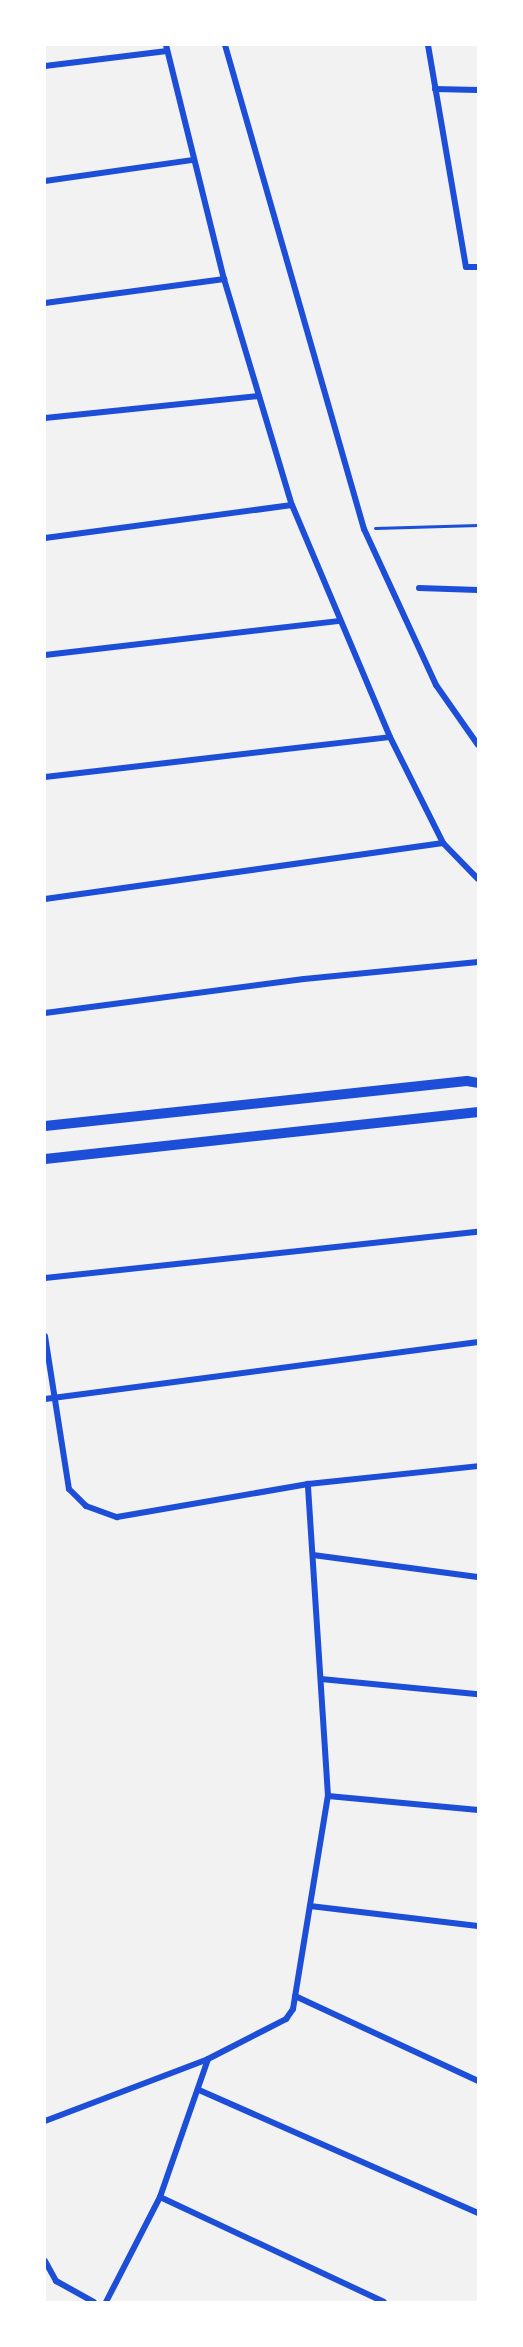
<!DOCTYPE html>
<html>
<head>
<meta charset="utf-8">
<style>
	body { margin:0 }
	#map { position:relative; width:523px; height:2347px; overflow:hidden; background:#f2f2f2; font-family:"Playfair Display",serif }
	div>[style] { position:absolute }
	.path>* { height:3px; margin:-1.5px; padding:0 1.5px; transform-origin:1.5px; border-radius:1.5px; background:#1d4ed8 }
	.minor>* { height:6px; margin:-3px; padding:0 3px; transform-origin:3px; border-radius:3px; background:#1d4ed8 }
	.tertiary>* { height:10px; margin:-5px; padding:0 5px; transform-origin:5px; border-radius:5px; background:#1d4ed8 }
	span { translate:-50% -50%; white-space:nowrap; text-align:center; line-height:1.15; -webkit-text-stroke:5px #fff; paint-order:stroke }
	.frame { position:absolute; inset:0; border:46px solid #fff; pointer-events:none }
</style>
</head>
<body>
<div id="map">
	<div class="path">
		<div style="left:375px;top:528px;width:103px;rotate:-1.7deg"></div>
	</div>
	<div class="minor">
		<div style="left:166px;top:45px;width:241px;rotate:76.1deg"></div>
		<div style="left:224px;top:279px;width:236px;rotate:73.3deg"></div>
		<div style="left:292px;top:505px;width:252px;rotate:67.1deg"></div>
		<div style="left:390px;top:737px;width:119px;rotate:63.4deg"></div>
		<div style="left:443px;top:843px;width:50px;rotate:45.8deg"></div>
		<div style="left:225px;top:45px;width:504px;rotate:73.98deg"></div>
		<div style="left:364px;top:529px;width:172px;rotate:65.2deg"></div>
		<div style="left:436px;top:685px;width:73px;rotate:55deg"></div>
		<div style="left:428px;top:45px;width:225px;rotate:80.3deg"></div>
		<div style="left:466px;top:267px;width:12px"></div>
		<div style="left:45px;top:66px;width:123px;rotate:-7deg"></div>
		<div style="left:435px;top:89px;width:43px;rotate:1.3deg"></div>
		<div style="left:45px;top:181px;width:148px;rotate:-8.1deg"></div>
		<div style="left:45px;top:303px;width:181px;rotate:-7.6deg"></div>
		<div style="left:45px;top:418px;width:215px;rotate:-5.9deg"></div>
		<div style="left:45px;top:538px;width:249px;rotate:-7.6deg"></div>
		<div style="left:419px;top:588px;width:59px;rotate:1.9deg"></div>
		<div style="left:45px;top:655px;width:297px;rotate:-6.6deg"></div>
		<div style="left:45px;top:777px;width:347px;rotate:-6.6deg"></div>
		<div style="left:45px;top:899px;width:402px;rotate:-8deg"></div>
		<div style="left:45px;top:1013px;width:261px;rotate:-7.5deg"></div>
		<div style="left:304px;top:979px;width:175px;rotate:-5.6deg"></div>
		<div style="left:45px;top:1278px;width:435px;rotate:-6.1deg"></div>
		<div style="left:45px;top:1336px;width:155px;rotate:81.1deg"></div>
		<div style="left:69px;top:1489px;width:24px;rotate:45deg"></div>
		<div style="left:86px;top:1506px;width:33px;rotate:20deg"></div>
		<div style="left:117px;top:1517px;width:194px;rotate:-9.8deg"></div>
		<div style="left:308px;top:1484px;width:171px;rotate:-6deg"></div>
		<div style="left:45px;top:1399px;width:437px;rotate:-7.5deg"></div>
		<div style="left:313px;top:1555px;width:166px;rotate:7.6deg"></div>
		<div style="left:321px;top:1679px;width:158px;rotate:5.5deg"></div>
		<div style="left:328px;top:1796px;width:151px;rotate:5.3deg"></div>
		<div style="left:310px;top:1906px;width:169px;rotate:6.8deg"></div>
		<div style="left:295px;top:1996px;width:202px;rotate:24.9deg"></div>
		<div style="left:199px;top:2090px;width:305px;rotate:23.8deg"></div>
		<div style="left:45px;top:2121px;width:174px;rotate:-20.8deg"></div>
		<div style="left:208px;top:2059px;width:88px;rotate:-27.1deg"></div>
		<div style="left:286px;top:2019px;width:12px;rotate:-55deg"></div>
		<div style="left:293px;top:2009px;width:216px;rotate:-80.7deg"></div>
		<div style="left:328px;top:1796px;width:313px;rotate:-93.7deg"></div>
		<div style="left:160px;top:2197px;width:247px;rotate:25.1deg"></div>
		<div style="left:45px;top:2261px;width:23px;rotate:61deg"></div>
		<div style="left:56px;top:2281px;width:43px;rotate:28.9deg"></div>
		<div style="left:106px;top:2302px;width:118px;rotate:-62.8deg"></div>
		<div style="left:160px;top:2197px;width:146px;rotate:-70.8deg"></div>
	</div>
	<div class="tertiary">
		<div style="left:45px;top:1126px;width:424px;rotate:-6.1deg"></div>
		<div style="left:467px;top:1081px;width:11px;rotate:10deg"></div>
		<div style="left:45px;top:1159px;width:436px;rotate:-6.2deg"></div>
	</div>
	<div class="frame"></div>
</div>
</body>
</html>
